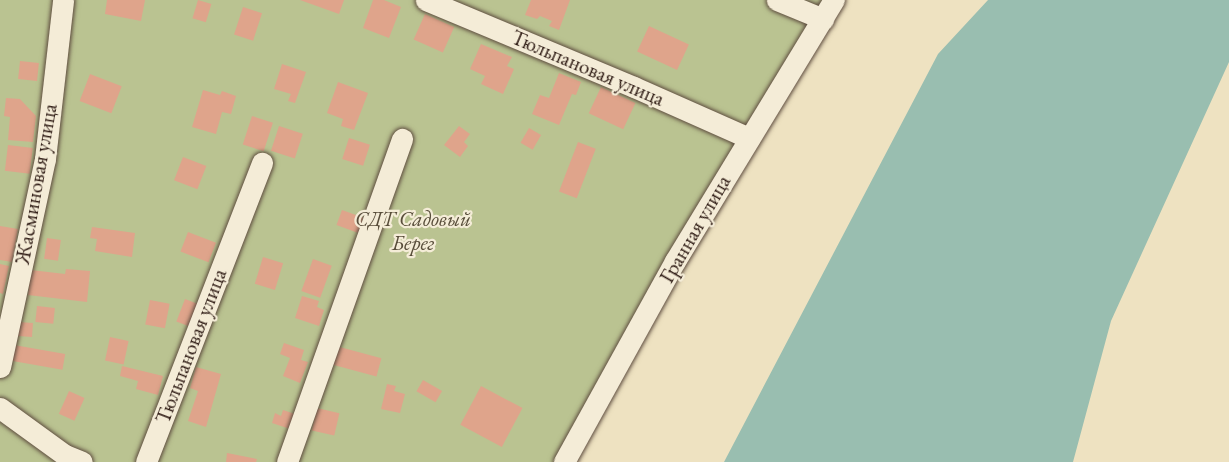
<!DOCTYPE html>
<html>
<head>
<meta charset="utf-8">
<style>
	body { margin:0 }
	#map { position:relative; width:1229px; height:462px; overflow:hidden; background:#eee2c1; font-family:"EB Garamond",serif }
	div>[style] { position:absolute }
	.green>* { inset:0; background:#bac391 }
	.water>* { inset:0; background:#99beb0 }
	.building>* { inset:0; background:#dfa48b; transform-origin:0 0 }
	.roads { filter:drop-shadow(0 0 2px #5e4d3f) drop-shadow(0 0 2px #5e4d3f) }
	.minor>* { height:21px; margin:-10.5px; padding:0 10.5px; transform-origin:10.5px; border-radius:10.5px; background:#f4ecd7 }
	span { translate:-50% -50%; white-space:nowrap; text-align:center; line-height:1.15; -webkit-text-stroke:4.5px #f4ecd7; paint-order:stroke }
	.street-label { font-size:21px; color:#2e1b14 }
	.park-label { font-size:21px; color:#584d3a; font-style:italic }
</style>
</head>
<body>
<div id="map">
	<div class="green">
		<div style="clip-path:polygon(0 0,826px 0,555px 462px,0 462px)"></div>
	</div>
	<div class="water">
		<div style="clip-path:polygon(988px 0,1229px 0,1229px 62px,1111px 321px,1073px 462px,724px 462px,938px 54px)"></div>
	</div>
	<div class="building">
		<div style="clip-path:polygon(107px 0,145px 0,141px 21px,105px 14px)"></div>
		<div style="left:198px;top:0;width:14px;height:19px;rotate:17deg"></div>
		<div style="clip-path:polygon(300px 0,344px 0,339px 14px)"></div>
		<div style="clip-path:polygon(373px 0,384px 0,401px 7px,389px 38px,363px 28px)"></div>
		<div style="clip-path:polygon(531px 0,570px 0,559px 30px,549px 26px,552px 21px,540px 16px,537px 19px,525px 15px)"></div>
		<div style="left:243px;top:7px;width:20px;height:29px;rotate:18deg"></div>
		<div style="left:425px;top:14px;width:32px;height:28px;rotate:24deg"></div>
		<div style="left:649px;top:26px;width:44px;height:28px;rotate:25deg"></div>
		<div style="clip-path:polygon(481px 44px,512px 57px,507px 66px,514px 69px,503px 94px,481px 84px,485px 76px,470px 69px)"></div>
		<div style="left:20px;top:61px;width:19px;height:18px;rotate:6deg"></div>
		<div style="clip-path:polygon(282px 64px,306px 72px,295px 103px,288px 101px,291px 94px,274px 89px)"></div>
		<div style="clip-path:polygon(559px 73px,581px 82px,576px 95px,572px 94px,559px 125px,532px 114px,540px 95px,549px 98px)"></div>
		<div style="left:90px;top:74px;width:34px;height:29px;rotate:21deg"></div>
		<div style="clip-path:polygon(338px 82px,368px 93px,354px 130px,341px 126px,343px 119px,327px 113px)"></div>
		<div style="left:601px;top:87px;width:38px;height:29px;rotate:25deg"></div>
		<div style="clip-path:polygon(203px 90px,220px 95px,222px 91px,236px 96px,231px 114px,222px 112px,216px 134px,192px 127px)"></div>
		<div style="clip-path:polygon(6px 98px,20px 99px,36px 116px,33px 142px,8px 140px,10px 117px,4px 116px)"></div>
		<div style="left:252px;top:116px;width:22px;height:30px;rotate:18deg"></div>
		<div style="left:279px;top:126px;width:25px;height:26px;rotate:18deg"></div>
		<div style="clip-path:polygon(459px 126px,470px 134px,464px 142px,468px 146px,460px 157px,444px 145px)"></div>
		<div style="left:529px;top:128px;width:14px;height:17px;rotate:30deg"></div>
		<div style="left:349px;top:138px;width:22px;height:22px;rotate:18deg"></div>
		<div style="left:578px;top:142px;width:19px;height:53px;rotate:21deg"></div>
		<div style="left:8px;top:145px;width:25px;height:26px;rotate:7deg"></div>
		<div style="left:183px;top:157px;width:25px;height:25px;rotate:21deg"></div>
		<div style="left:342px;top:210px;width:23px;height:16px;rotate:20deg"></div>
		<div style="clip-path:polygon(0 226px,18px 229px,12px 262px,0 260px)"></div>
		<div style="clip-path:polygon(92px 227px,135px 233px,132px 257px,95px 251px,97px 239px,90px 238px)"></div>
		<div style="left:188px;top:232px;width:30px;height:21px;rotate:21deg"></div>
		<div style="left:47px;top:238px;width:14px;height:21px;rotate:8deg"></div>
		<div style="left:263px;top:257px;width:21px;height:28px;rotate:17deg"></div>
		<div style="left:313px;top:259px;width:20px;height:34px;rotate:20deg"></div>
		<div style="clip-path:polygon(0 264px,9px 266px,3px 294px,0 293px)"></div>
		<div style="clip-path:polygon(66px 269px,90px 271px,87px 302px,28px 295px,31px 270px,65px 274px)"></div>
		<div style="clip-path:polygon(302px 296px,319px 301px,317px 307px,324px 310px,319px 326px,295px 318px)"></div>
		<div style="left:185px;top:299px;width:14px;height:24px;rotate:21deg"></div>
		<div style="left:150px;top:300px;width:20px;height:25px;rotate:11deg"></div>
		<div style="left:37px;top:306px;width:18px;height:16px;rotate:6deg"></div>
		<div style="left:19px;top:322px;width:14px;height:14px;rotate:4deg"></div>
		<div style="left:110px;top:337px;width:19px;height:24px;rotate:12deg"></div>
		<div style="clip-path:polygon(284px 343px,304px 350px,301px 360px,308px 362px,300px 383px,283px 376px,290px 358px,280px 354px)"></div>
		<div style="left:14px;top:345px;width:52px;height:16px;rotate:10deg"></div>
		<div style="left:336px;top:346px;width:47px;height:19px;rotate:15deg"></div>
		<div style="clip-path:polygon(122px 366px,163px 376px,158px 395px,136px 389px,138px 381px,120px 376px)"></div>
		<div style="clip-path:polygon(196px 367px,221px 374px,206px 427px,188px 421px,198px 391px,190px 388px)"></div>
		<div style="left:423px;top:380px;width:22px;height:13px;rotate:30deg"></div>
		<div style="clip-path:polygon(387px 384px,396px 386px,394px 391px,405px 394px,400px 413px,381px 409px)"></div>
		<div style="left:481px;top:386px;width:47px;height:44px;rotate:28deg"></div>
		<div style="left:69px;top:391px;width:17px;height:25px;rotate:24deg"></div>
		<div style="left:317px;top:408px;width:23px;height:23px;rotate:13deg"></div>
		<div style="clip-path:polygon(283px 410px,295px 414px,290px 429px,272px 423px,275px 413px,281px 416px)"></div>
		<div style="clip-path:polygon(227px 453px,257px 459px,256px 462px,226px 462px)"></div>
	</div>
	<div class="roads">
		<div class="minor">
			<div style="left:426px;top:0;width:225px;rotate:22.7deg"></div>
			<div style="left:634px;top:87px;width:126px;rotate:23.9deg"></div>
			<div style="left:777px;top:0;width:50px;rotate:22.4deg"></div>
			<div style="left:0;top:367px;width:213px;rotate:-77.8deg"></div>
			<div style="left:45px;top:159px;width:160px;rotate:-83.5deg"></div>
			<div style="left:0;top:408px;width:80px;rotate:35.9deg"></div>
			<div style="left:65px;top:455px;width:18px;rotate:22deg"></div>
			<div style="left:146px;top:462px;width:321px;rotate:-68.8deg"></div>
			<div style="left:287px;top:462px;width:343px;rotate:-70.4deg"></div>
			<div style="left:564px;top:462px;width:230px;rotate:-61.1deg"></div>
			<div style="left:675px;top:261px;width:306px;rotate:-58.7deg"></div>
		</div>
	</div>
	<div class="street-label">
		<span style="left:588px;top:68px;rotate:23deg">Тюльпановая улица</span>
		<span style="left:36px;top:184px;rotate:-80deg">Жасминовая улица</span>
		<span style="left:695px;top:229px;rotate:-60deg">Гранная улица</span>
		<span style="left:191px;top:346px;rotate:-69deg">Тюльпановая улица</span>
	</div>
	<div class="park-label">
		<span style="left:413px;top:231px">СДТ Садовый<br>Берег</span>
	</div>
</div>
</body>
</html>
